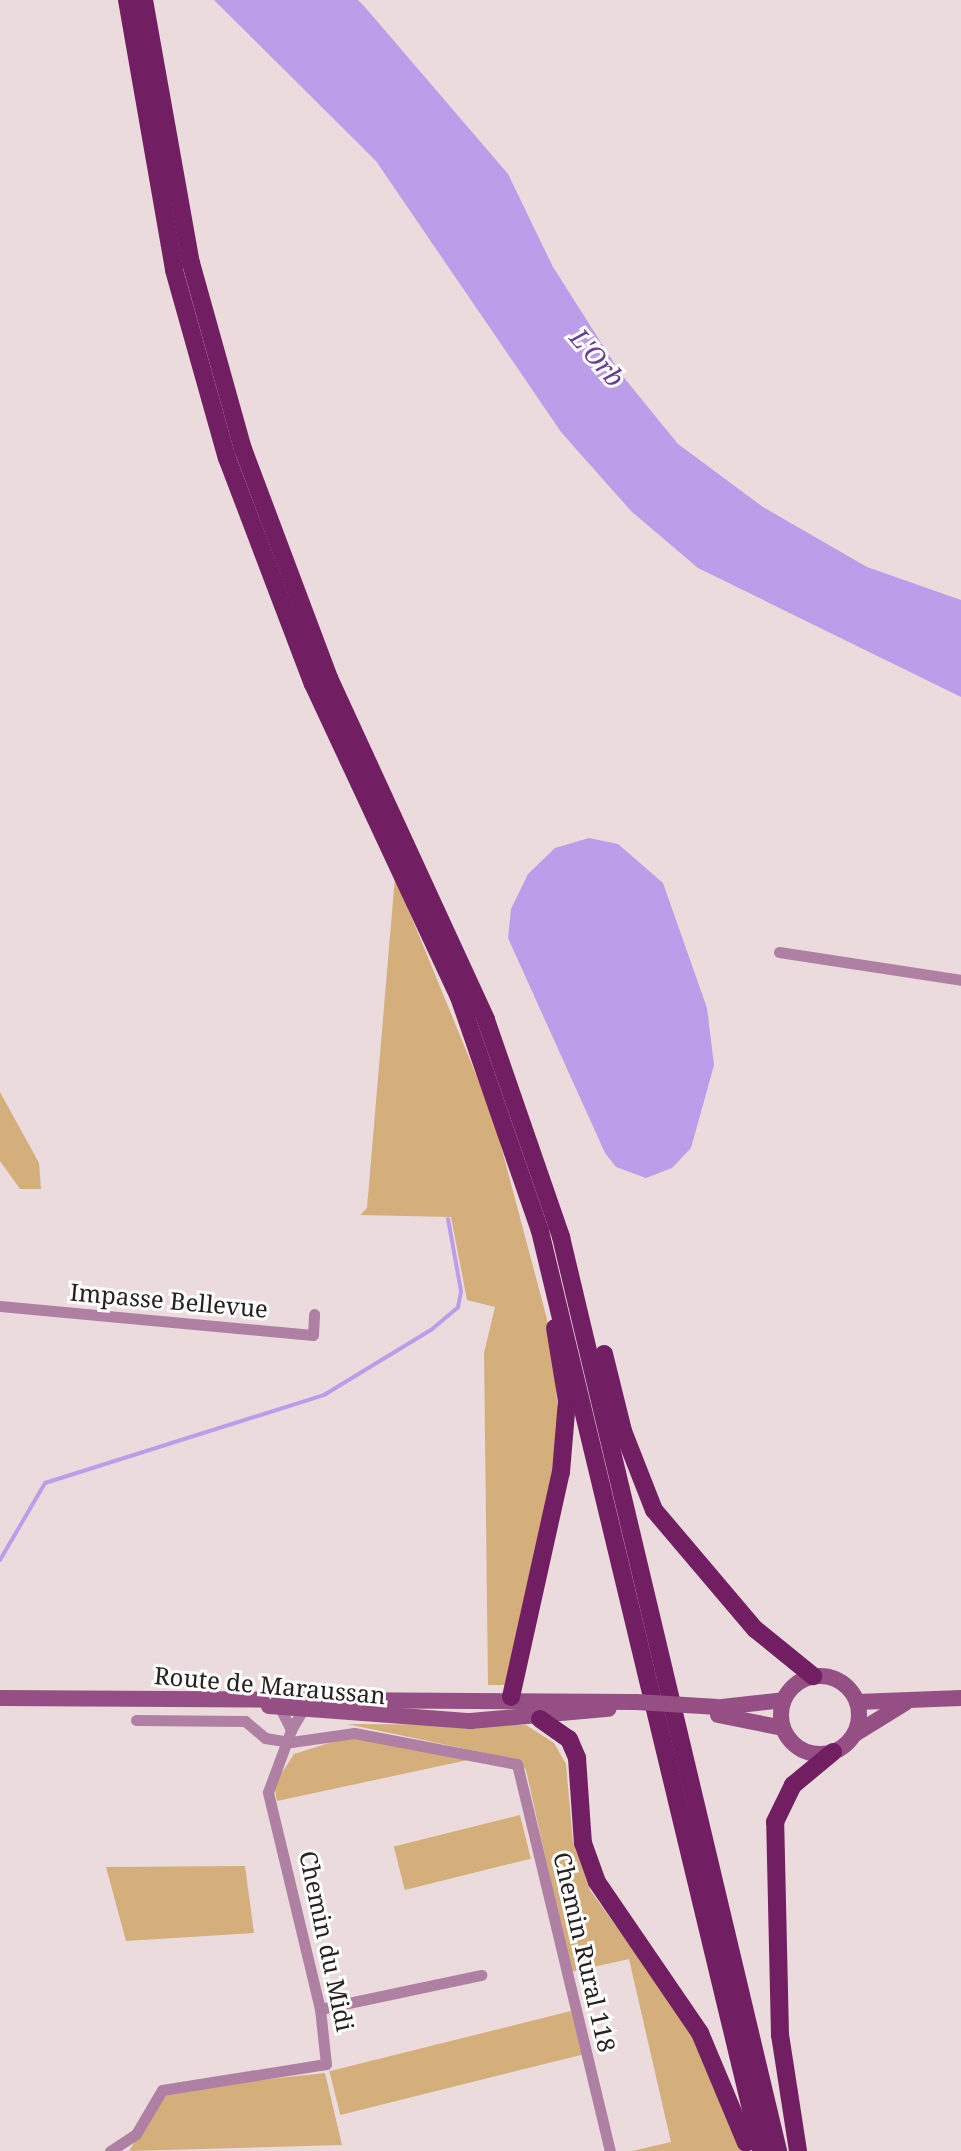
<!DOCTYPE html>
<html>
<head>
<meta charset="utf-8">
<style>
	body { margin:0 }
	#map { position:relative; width:961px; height:2151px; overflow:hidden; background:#ecdbdd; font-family:"Noto Serif",serif }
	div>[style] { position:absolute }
	.green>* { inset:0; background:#d4af7b; transform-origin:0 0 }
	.water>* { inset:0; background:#bc9de9 }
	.stream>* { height:4px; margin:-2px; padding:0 2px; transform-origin:2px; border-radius:2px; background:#bc9de9 }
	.minor>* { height:11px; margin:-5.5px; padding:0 5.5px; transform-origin:5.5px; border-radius:5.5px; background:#b080a4 }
	.secondary>* { height:16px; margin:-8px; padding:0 8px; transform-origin:8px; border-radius:8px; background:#954f85 }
	.secondary>.ring { margin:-8px; padding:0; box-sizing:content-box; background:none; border:16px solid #954f85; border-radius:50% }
	.trunk>* { height:18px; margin:-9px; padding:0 9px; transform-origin:9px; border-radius:9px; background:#721e62 }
	.secondary-bridge>* { height:16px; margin:-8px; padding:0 8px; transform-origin:8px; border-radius:8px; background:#954f85 }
	span { translate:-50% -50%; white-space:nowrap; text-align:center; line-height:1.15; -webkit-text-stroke:6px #fff; paint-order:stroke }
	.street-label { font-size:24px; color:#272121 }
	.water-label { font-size:26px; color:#683e96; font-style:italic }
</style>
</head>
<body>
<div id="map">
	<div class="green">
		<div style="clip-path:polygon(395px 877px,493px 1116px,552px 1338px,560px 1439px,512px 1685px,488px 1685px,484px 1353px,495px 1307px,467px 1300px,451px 1217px,360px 1215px,367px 1208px)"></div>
		<div style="clip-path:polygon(0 1092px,39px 1163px,41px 1189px,20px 1189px,0 1161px)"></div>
		<div style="clip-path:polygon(347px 1724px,526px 1725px,554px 1743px,566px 1764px,573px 1842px,590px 1890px,703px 2047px,743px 2151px,632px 2151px,671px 2142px,629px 1959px,571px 1972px,526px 1770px,518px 1760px)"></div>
		<div style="clip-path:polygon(348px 1737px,482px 1757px,277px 1801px,274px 1785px,294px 1754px)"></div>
		<div style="left:520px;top:1815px;width:45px;height:130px;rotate:76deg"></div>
		<div style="clip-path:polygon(245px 1866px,254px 1933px,126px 1941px,106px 1867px)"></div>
		<div style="left:571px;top:2011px;width:45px;height:249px;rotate:76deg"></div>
		<div style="clip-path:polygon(325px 2073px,342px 2145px,129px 2151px,167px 2090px)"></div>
	</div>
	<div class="water">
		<div style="clip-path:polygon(214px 0,358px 0,364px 6px,508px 174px,553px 267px,621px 374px,678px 444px,763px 507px,867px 567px,961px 600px,961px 697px,698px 568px,631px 511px,561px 432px,376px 161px)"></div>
		<div style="clip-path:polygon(589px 838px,618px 844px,663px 883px,707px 1008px,714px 1065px,691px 1148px,672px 1168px,646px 1178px,616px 1167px,605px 1153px,508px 938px,511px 909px,528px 874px,555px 848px)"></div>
	</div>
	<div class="stream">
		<div style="left:0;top:1560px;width:89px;rotate:-59.7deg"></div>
		<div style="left:45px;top:1483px;width:293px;rotate:-17.5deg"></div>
		<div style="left:324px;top:1395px;width:125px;rotate:-31.3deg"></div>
		<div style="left:431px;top:1330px;width:35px;rotate:-40deg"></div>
		<div style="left:458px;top:1307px;width:16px;rotate:-79deg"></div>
		<div style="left:461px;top:1291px;width:73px;rotate:-100.2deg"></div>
	</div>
	<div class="minor">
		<div style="left:779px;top:952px;width:184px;rotate:8.7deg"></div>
		<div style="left:0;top:1306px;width:314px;rotate:5.3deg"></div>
		<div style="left:313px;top:1335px;width:21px;rotate:-87deg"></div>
		<div style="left:279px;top:1706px;width:27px;rotate:63deg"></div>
		<div style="left:291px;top:1730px;width:24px;rotate:-60deg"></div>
		<div style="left:136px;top:1720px;width:109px;rotate:0.5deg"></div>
		<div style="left:245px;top:1721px;width:26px;rotate:40deg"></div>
		<div style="left:265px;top:1738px;width:26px;rotate:9deg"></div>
		<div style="left:291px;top:1742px;width:64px;rotate:-8.1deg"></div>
		<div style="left:354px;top:1733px;width:166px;rotate:10.8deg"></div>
		<div style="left:517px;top:1764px;width:398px;rotate:76.5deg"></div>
		<div style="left:320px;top:2009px;width:165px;rotate:-11.9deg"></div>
		<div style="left:110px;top:2151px;width:31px;rotate:-33deg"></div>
		<div style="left:136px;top:2134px;width:51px;rotate:-59.4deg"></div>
		<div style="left:162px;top:2090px;width:166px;rotate:-9deg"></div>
		<div style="left:326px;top:2064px;width:55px;rotate:-96.2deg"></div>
		<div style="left:320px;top:2009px;width:223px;rotate:-103.5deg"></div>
		<div style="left:268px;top:1792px;width:66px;rotate:-69.6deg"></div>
	</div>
	<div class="secondary">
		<div class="ring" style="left:781px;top:1676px;width:62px;height:62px"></div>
		<div style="left:0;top:1698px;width:636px;rotate:0.36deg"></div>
		<div style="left:857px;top:1702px;width:104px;rotate:-2.2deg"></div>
		<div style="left:269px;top:1706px;width:202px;rotate:4.3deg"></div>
		<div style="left:470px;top:1721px;width:139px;rotate:-5deg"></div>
		<div style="left:722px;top:1707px;width:62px;rotate:-6.4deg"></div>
		<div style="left:718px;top:1715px;width:66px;rotate:11.3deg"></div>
		<div style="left:855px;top:1734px;width:59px;rotate:-31.8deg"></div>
	</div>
	<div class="trunk">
		<div style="left:127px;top:0;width:274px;rotate:80.1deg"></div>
		<div style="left:174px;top:270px;width:195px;rotate:74.3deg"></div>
		<div style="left:227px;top:458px;width:242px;rotate:69.2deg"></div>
		<div style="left:313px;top:684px;width:345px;rotate:65deg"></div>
		<div style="left:459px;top:997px;width:248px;rotate:70.9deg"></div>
		<div style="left:540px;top:1231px;width:946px;rotate:76.49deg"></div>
		<div style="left:144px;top:0;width:267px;rotate:79.9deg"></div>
		<div style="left:191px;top:263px;width:193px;rotate:74.4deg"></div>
		<div style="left:243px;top:449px;width:245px;rotate:69.4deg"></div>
		<div style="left:329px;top:678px;width:376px;rotate:65.3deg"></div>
		<div style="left:486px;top:1020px;width:230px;rotate:70.9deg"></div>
		<div style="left:561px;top:1237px;width:939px;rotate:76.64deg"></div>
		<div style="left:604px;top:1354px;width:79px;rotate:76.1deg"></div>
		<div style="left:623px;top:1431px;width:85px;rotate:68.6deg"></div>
		<div style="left:654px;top:1510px;width:156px;rotate:49.7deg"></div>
		<div style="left:755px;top:1629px;width:75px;rotate:39deg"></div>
		<div style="left:511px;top:1697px;width:230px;rotate:-77.5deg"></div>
		<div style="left:561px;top:1472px;width:71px;rotate:-85.2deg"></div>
		<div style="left:567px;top:1401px;width:74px;rotate:-99.3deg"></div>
		<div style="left:540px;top:1719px;width:35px;rotate:35deg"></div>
		<div style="left:569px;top:1739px;width:21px;rotate:67deg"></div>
		<div style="left:577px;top:1758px;width:85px;rotate:86deg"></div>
		<div style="left:583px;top:1843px;width:41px;rotate:70.3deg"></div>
		<div style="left:597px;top:1882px;width:183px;rotate:55.7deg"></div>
		<div style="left:700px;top:2033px;width:119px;rotate:67.3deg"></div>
		<div style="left:798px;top:2151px;width:117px;rotate:-98.8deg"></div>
		<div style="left:780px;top:2035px;width:213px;rotate:-91.3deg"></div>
		<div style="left:775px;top:1822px;width:41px;rotate:-64.1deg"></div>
		<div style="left:793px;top:1785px;width:52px;rotate:-39.5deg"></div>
	</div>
	<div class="secondary-bridge">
		<div style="left:636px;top:1702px;width:82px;rotate:3.5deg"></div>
	</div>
	<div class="street-label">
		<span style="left:169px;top:1300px;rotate:5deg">Impasse Bellevue</span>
		<span style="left:270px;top:1685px;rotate:5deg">Route de Maraussan</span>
		<span style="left:327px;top:1941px;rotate:78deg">Chemin du Midi</span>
		<span style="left:585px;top:1952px;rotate:77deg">Chemin Rural 118</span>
	</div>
	<div class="water-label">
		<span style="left:597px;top:358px;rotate:49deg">L'Orb</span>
	</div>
</div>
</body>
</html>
